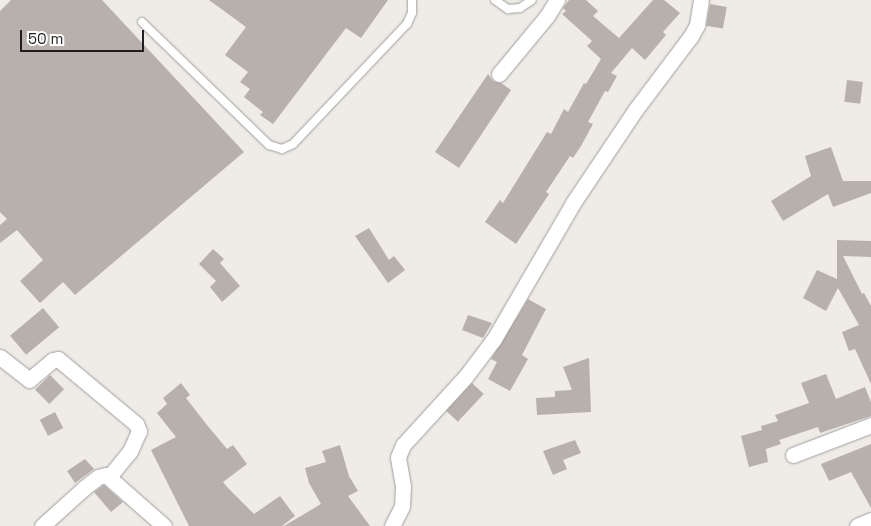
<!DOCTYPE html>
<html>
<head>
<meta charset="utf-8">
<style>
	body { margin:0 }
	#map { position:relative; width:871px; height:526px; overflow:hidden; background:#efebe6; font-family:"Space Grotesk",sans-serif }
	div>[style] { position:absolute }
	.building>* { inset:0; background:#b8b0ac; transform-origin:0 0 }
	.roads { filter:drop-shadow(0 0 1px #a0a0a0) drop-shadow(0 0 1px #a0a0a0) }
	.service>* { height:8px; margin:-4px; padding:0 4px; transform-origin:4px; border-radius:4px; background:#fff }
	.minor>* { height:15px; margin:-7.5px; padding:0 7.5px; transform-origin:7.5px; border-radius:7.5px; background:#fff }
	span { translate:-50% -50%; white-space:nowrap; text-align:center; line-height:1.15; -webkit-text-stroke:4px #fff; paint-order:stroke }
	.scale { position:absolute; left:20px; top:30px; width:124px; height:22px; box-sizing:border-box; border:2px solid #1f1f1f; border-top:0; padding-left:6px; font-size:15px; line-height:18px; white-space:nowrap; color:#1f1f1f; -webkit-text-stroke:4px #fff; paint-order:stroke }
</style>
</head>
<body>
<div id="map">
	<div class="building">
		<div style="clip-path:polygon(11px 0,102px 0,244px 152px,75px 295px,63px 282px,40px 303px,20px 281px,43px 260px,17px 230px,0 243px,0 225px,7px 219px,0 212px,0 11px)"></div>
		<div style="clip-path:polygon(209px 0,388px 0,361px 38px,346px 28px,273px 124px,260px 115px,263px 112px,244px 97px,250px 89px,240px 82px,248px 72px,225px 55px,246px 27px)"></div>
		<div style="clip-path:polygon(569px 0,586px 0,598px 11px,593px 16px,619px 38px,653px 0,664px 0,680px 13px,663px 32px,666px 35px,645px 60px,632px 48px,611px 73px,617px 76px,608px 92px,605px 91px,588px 122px,593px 124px,581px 146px,573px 158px,570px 156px,546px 192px,549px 194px,516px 244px,485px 222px,500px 200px,503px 203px,547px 132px,551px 134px,564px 109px,568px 112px,584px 83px,586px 84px,601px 59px,587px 46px,592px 41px,562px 14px,566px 11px,563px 8px)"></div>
		<div style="left:710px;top:4px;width:17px;height:22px;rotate:10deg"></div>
		<div style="clip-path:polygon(488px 74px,493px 81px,501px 83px,511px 90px,459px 168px,435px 152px)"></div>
		<div style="left:847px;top:80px;width:16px;height:22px;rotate:7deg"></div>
		<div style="clip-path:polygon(831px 147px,843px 181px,871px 181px,871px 193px,833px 207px,828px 194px,783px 221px,771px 201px,811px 176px,805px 156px)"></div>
		<div style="clip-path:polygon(369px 228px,389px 260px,394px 256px,405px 270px,388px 283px,355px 236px)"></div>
		<div style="clip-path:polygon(837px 240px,871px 241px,871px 257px,843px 256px,862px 294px,864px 293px,871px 306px,871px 384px,855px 349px,849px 351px,842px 332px,859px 325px,838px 288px,826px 311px,803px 298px,817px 270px,837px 279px)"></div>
		<div style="clip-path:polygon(213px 249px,224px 259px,220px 263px,240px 286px,222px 302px,210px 287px,216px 281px,199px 264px)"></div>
		<div style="clip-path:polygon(528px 299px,546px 309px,522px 355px,528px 359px,510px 391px,488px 379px,497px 362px,491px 359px)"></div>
		<div style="left:43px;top:308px;width:25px;height:43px;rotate:50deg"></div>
		<div style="clip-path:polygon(468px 315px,492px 323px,483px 338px,462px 330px)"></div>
		<div style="clip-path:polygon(589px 358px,591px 412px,537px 415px,536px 398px,555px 397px,555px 391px,572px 390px,563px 367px)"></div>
		<div style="clip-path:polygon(826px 374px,836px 399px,865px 387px,871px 402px,871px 416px,820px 433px,818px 427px,779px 440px,781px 444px,766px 449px,768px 462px,749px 467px,741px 436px,762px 430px,761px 426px,778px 421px,775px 415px,809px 403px,801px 383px)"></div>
		<div style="left:50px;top:375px;width:20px;height:21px;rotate:45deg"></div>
		<div style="clip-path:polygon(181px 383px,190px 395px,186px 398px,207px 425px,227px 449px,233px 445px,247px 464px,223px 482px,228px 488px,254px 514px,280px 496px,295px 516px,282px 526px,189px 526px,151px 450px,176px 437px,157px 413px,167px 404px,163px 398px)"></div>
		<div style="left:472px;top:383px;width:16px;height:38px;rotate:43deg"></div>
		<div style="left:55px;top:412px;width:18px;height:17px;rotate:63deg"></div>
		<div style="clip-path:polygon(575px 440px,581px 453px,563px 460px,567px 469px,553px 475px,543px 451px)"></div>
		<div style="clip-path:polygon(871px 444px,871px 508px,851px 472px,829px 481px,821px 464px)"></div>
		<div style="clip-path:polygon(340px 445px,349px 476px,358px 491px,348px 496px,370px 526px,284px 526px,321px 504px,309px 483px,305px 468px,326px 462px,322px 451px)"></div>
		<div style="clip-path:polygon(85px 459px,94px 469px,75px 483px,67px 471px)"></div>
		<div style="clip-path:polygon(104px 485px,123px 502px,111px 512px,94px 492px)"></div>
	</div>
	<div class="roads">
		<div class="service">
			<div style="left:495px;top:0;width:16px;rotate:35deg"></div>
			<div style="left:508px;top:9px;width:12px;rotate:-5deg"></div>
			<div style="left:520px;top:8px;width:14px;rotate:-34deg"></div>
			<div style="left:142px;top:22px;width:177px;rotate:44.1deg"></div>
			<div style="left:269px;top:145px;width:14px;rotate:17deg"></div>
			<div style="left:282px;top:149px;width:12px;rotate:-24deg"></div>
			<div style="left:293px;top:144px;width:166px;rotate:-46.5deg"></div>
			<div style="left:407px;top:24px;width:12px;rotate:-66deg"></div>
			<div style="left:412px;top:13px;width:13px;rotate:-90deg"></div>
		</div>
		<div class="minor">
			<div style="left:499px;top:74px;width:75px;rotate:-50.4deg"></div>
			<div style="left:547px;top:16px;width:19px;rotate:-58deg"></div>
			<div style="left:0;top:357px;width:37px;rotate:38deg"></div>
			<div style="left:29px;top:380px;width:31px;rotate:-40deg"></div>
			<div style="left:53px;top:360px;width:5px;rotate:-11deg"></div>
			<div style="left:58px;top:359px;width:102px;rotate:39.8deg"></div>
			<div style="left:136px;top:424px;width:8px;rotate:67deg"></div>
			<div style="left:139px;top:431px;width:22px;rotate:114deg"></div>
			<div style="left:130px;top:451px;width:33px;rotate:129deg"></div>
			<div style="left:793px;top:455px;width:84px;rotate:-21deg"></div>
			<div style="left:42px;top:526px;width:57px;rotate:-42.1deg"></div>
			<div style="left:84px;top:488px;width:18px;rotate:-38deg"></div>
			<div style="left:98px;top:477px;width:8px;rotate:-14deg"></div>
			<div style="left:106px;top:475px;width:77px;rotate:41.3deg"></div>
			<div style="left:392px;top:526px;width:22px;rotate:-63deg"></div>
			<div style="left:402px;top:506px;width:20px;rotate:-87deg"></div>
			<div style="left:403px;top:486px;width:29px;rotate:-100deg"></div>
			<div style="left:398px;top:457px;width:13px;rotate:-67deg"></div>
			<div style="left:403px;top:445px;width:93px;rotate:-47.6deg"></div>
			<div style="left:466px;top:376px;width:46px;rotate:-52.9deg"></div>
			<div style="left:494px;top:339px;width:157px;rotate:-59.8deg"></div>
			<div style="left:573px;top:203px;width:113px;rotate:-56.2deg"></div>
			<div style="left:636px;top:109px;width:91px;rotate:-53deg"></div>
			<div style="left:691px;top:36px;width:13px;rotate:-61deg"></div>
			<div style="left:697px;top:25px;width:25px;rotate:-81deg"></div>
			<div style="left:857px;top:526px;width:15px;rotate:-23deg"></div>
		</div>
	</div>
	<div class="scale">50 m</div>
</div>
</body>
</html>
